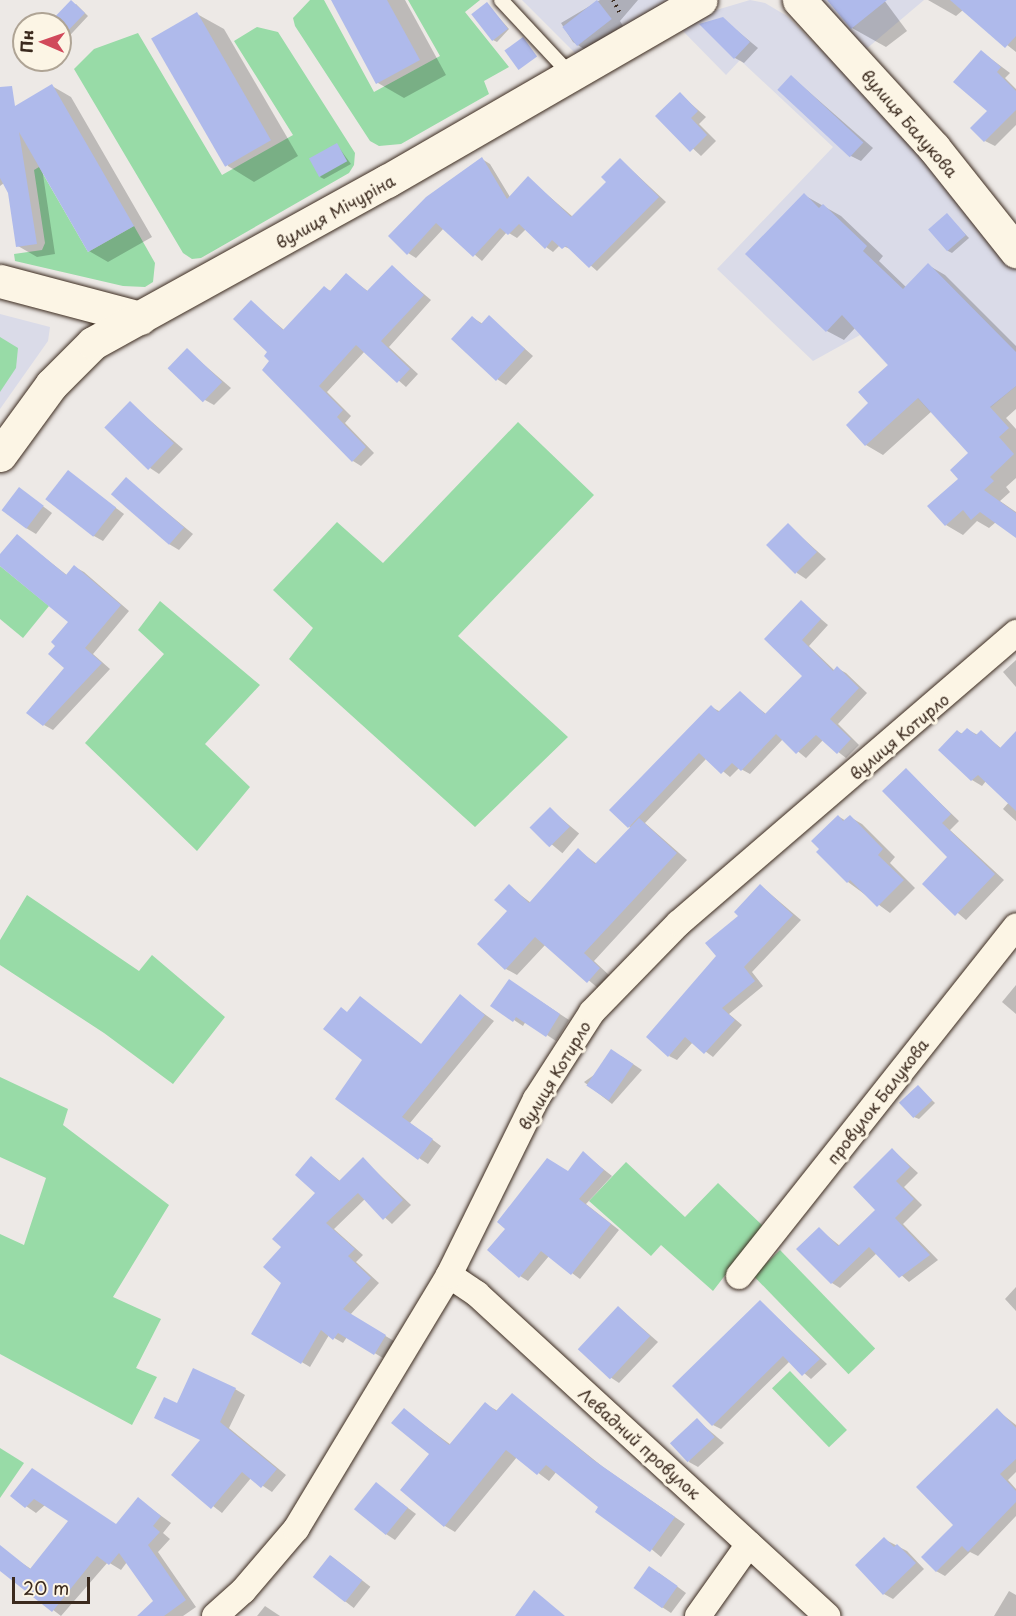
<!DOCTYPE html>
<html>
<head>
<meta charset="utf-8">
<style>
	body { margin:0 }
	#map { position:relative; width:1016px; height:1616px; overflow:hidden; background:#ede9e6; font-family:"Playpen Sans",sans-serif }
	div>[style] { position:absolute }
	.built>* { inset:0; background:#dadbe8 }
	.green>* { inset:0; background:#98dba7; transform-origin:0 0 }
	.shadow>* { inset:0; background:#0003; transform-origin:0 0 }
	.building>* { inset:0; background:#afbaeb; transform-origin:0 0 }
	.path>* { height:4px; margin-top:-2px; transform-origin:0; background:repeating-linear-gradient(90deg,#3b2a1e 0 1.5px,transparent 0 6px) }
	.roads { filter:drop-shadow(0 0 2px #3b2a1e) drop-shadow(0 0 2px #3b2a1e) }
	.lane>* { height:14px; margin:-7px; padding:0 7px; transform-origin:7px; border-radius:7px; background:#fcf5e5 }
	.street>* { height:26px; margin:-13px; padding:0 13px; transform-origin:13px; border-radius:13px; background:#fcf5e5 }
	.secondary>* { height:33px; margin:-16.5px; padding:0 16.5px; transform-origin:16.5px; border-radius:16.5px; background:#fcf5e5 }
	span { translate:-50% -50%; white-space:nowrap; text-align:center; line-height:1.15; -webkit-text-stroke:6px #fcf5e5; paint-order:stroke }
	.street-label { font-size:16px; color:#3b2a1e }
	.north { position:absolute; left:12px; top:12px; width:60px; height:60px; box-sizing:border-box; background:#fcf5e5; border:2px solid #afa495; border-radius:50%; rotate:272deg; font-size:16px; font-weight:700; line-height:24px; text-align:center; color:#3b2a1e }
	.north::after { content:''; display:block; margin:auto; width:21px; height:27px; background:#d1495b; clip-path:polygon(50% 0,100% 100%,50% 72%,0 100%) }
	.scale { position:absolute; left:12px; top:1577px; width:78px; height:27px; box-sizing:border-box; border:3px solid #3b2a1e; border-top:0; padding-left:8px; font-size:18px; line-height:21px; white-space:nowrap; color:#3b2a1e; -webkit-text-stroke:4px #fcf5e5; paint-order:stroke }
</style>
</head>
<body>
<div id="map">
	<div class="built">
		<div style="clip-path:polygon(522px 0,677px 0,579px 57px)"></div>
		<div style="clip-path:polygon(750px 0,765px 3px,787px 16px,928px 157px,1016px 269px,1016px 386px,954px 438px,860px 335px,813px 361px,717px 269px,833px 147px,740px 60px,726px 75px,680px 28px,713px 11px)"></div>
		<div style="clip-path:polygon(822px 0,924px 0,865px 50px)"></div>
		<div style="clip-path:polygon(0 314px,50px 327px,48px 341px,0 409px)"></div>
	</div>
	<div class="green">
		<div style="clip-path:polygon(310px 0,324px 0,374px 92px,440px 56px,408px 0,480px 0,465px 12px,509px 67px,484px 81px,489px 94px,401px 144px,379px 146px,370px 141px,295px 26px,293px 18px)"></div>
		<div style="clip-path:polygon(257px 27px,278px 32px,355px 153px,354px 165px,349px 173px,201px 258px,192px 259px,183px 253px,74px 69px,94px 49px,138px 33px,222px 175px,293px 135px,234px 41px)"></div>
		<div style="clip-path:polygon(39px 167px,88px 252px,134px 226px,155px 263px,153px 282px,145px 287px,123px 286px,15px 261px,14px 254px,42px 250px,45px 243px,34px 170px)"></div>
		<div style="clip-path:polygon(0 337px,18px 348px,16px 368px,0 392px)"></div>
		<div style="clip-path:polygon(518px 422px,594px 495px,458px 636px,568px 737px,475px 827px,289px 659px,313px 628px,273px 590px,337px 522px,383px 563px)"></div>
		<div style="clip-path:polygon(0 566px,49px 606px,23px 638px,0 619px)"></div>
		<div style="clip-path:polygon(160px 601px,260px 685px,205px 744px,250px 787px,197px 851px,85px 743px,164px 654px,138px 630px)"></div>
		<div style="clip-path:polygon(27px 895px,139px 971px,152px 955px,225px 1017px,173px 1084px,104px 1033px,0 965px,0 940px)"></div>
		<div style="clip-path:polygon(0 1077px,68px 1109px,63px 1125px,169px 1205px,113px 1297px,161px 1319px,136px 1368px,157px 1377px,132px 1425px,0 1354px,0 1234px,24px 1245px,46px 1178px,0 1157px)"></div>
		<div style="clip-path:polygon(626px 1162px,685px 1217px,718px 1183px,763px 1226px,713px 1291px,661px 1245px,651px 1256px,589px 1201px)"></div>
		<div style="left:780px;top:1250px;width:137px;height:37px;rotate:46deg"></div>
		<div style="left:790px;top:1371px;width:82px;height:25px;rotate:46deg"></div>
		<div style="clip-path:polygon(0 1448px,24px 1463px,0 1498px)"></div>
	</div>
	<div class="shadow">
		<div style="clip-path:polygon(332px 0,405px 0,446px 75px,404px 98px,378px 83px)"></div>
		<div style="clip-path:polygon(600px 0,638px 0,620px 21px,623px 26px,584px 49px,573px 42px,561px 23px)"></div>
		<div style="clip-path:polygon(829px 0,884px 0,907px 31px,886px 47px,852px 28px)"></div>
		<div style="clip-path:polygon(928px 0,1016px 0,1016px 52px,963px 10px,956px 16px)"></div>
		<div style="clip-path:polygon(76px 4px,88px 16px,60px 46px,60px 24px,50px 24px)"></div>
		<div style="clip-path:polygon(487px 4px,509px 29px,497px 42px,493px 40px)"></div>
		<div style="clip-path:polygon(197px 14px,224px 29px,298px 156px,254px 182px,228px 166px)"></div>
		<div style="clip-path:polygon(723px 19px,758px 48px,744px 63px,735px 58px)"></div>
		<div style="clip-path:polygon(982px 52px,1010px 73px,1005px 78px,1016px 89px,1016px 125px,995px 146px,985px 141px,989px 111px)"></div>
		<div style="clip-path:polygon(37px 60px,46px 60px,43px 64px)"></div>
		<div style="clip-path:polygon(792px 77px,873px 148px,861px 161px,851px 156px)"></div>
		<div style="clip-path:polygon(52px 86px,71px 97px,152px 237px,108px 262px,89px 251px,42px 168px,55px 254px,37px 257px,18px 246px,9px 192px,4px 183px,0 186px,0 109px,3px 114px)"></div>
		<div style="clip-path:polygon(680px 94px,706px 117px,699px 124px,716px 141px,701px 156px,658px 116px)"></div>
		<div style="clip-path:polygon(337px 145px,351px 164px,324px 179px,320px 177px)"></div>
		<div style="clip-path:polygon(482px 159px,490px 164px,510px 197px,528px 178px,573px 217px,608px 182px,620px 159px,666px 202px,597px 271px,573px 250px,560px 245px,553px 252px,546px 247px,526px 229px,517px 238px,507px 232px,482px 261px,444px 228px,416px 258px,408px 253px)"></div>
		<div style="clip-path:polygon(804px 195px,841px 216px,883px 256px,879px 261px,907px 288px,928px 265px,945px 275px,1016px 346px,1016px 409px,1006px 418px,1016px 429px,1016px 478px,1006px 487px,1010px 492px,1000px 501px,1016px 512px,1016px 536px,996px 522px,989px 528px,977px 521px,963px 535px,946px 525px,970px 453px,932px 411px,883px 455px,866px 445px,848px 425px,870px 404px,890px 365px,855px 328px,844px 340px,827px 331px)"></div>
		<div style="clip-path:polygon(947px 215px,969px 238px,952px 253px,948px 251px)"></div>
		<div style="clip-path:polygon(392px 267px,431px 300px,389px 347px,418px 374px,406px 387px,365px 351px,327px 392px,351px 416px,345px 423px,374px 453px,361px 466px,353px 461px,271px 361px,251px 302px,284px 330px,324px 288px,331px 291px,346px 275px,369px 292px)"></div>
		<div style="clip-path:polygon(489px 317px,533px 356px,506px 385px,497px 379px,473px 318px,483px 324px)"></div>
		<div style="clip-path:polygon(187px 350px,231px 388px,214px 405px,205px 400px)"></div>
		<div style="clip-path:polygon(130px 403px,183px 449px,159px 474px,150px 468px)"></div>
		<div style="clip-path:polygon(68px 472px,124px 514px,103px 541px,94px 536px)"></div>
		<div style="clip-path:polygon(126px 479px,193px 534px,179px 550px,169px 544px)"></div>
		<div style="clip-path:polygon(20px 489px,52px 513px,36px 534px,26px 528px)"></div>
		<div style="clip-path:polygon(788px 525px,826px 559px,806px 579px,797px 573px)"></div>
		<div style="clip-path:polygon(17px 536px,68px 576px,75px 567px,84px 572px,129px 611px,93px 654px,110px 669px,53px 730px,44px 725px,66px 668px,70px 622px,0 564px,0 557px)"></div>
		<div style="clip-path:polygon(801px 602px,828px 625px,809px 646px,835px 671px,837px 668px,846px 673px,867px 693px,838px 724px,859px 745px,846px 758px,823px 740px,806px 758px,783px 739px,750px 774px,739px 768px,730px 777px,707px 758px,645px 823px,687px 860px,594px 961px,610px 976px,599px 989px,546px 944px,517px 975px,506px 969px,509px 886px,531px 903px,578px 850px,597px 864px,631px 828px,629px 827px,711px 707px,721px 712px,740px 693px,766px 714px,804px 675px,766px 639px)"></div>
		<div style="clip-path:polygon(1016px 660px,1016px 687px,1003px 672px)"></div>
		<div style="clip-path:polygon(968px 730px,978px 735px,981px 732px,1002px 749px,1016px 744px,1016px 821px,1003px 809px,1009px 802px,986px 781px,982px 786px,972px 780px,940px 750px,957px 731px,963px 734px)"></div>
		<div style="clip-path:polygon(906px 770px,959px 821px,950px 830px,1004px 880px,966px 920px,924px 884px,949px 857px)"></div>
		<div style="left:550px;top:809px;width:38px;height:26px;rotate:40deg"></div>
		<div style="clip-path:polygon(838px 816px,846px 821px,850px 817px,862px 824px,895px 857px,890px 863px,915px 888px,890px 913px,848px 882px,821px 849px)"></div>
		<div style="clip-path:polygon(761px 886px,801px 920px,752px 972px,763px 986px,729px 1014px,742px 1025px,713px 1057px,693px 1042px,677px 1060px,669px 1056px,740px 916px)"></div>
		<div style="clip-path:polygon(1016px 985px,1016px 1014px,1002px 1002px)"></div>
		<div style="clip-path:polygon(519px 987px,569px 1020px,556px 1041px,526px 1021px,523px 1026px,514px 1020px)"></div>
		<div style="clip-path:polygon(460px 996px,494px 1021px,410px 1123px,441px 1146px,428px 1164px,419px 1158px,364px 1060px,348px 1013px,361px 998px,422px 1045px)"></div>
		<div style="clip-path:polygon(621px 1056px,642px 1070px,612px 1104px,584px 1082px)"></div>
		<div style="clip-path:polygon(918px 1087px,935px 1103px,919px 1119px,914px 1117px)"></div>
		<div style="clip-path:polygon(893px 1150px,918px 1173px,904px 1187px,922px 1205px,903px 1224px,938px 1260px,909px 1282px,877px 1253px,840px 1288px,832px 1283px,819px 1229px,840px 1246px,877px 1210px)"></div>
		<div style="clip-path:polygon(583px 1153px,612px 1176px,586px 1204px,619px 1230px,580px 1279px,549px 1256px,528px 1281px,520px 1276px,569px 1173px)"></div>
		<div style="clip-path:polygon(312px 1158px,340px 1181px,363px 1159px,411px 1205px,392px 1224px,365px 1199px,334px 1229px,363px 1255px,356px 1262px,379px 1283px,350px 1315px,394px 1341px,383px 1358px,347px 1337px,343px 1343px,329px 1335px,310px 1367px,253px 1333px,282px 1283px,283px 1247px,317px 1193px)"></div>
		<div style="clip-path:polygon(1016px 1287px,1016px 1311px,1005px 1299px)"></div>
		<div style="clip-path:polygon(760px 1302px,827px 1364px,811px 1379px,790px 1361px,721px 1429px,713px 1425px)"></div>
		<div style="clip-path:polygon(618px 1307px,658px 1342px,619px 1383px,610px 1377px)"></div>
		<div style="clip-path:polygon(235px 1389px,245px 1395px,229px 1428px,286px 1475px,272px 1492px,251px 1478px,222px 1513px,173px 1475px,202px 1440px,178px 1406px)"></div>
		<div style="clip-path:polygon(512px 1394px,603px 1467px,685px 1524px,661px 1557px,557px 1471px,549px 1481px,517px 1457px,455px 1532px,445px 1526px,431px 1454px,404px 1410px,451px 1445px,485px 1404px,498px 1411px)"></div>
		<div style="clip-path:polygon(997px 1410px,1016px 1425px,1016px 1472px,1008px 1480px,1016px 1489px,1016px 1516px,978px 1556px,970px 1552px,945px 1576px,936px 1571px)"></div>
		<div style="clip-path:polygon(697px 1420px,724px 1443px,698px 1467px,689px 1462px)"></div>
		<div style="clip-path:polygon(32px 1470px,117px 1526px,138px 1499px,171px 1523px,163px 1533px,170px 1539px,158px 1552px,196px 1607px,183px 1616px,139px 1616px,155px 1601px,127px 1562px,121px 1570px,108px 1562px,61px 1616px,0 1569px,10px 1555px,31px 1569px,70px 1521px,45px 1505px,36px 1513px,26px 1506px)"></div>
		<div style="clip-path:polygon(376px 1484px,416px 1514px,395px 1540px,386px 1534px)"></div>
		<div style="clip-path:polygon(884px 1539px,907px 1551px,924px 1569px,893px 1599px,884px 1594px)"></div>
		<div style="left:331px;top:1556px;width:50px;height:27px;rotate:38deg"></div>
		<div style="clip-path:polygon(659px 1573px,686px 1593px,671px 1613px,662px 1607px)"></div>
		<div style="clip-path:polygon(1009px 1591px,1016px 1595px,1016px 1616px,994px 1616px)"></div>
		<div style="clip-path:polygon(265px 1606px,280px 1616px,257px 1616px)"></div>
	</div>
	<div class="building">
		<div style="clip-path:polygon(71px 0,85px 13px,60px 39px,60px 24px,48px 24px)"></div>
		<div style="clip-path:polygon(331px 0,387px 0,420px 60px,376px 84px)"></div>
		<div style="left:597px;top:0;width:24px;height:44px;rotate:52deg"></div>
		<div style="clip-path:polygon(827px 0,887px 0,851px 29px)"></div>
		<div style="clip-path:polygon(950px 0,1016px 0,1016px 36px,1005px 48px)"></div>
		<div style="left:487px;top:2px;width:34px;height:20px;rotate:52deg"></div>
		<div style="left:197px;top:12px;width:148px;height:53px;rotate:60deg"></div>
		<div style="clip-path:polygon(723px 17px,750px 42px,734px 59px,699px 24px)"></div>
		<div style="left:523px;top:37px;width:24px;height:23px;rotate:54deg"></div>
		<div style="clip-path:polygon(981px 50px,1001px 67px,997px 72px,1016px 91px,1016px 110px,984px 142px,970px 128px,987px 111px,953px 82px)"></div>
		<div style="left:791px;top:75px;width:99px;height:20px;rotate:43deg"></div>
		<div style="clip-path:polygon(52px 84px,134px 226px,88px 252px,19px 132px,37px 244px,16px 247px,8px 193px,0 178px,0 87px,12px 86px,15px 106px)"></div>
		<div style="clip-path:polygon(680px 92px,698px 111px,691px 118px,707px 135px,690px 152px,655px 116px)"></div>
		<div style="left:337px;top:143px;width:21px;height:32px;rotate:61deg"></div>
		<div style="clip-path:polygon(482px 157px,507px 199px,528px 176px,571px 217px,606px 182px,601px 177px,620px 158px,659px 197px,589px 268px,566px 246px,562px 249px,552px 240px,545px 249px,519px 224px,508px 235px,500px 228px,473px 257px,436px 223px,407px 255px,388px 236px,426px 197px)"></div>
		<div style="clip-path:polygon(804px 193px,819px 208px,823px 204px,867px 246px,863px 251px,903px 289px,928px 263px,1016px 352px,1016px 386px,990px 407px,1009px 428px,999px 437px,1014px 454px,990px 477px,994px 481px,984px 490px,1016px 513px,1016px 538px,980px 512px,971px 520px,963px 510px,945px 526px,927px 506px,958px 479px,950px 470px,968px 453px,918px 398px,865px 446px,846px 425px,868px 403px,858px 392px,888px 365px,842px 315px,826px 332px,745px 254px)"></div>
		<div style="left:947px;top:213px;width:29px;height:25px;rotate:49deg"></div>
		<div style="clip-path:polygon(392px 265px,424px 295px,381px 341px,410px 369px,397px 383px,356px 345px,319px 386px,343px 410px,337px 417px,366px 447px,352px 462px,262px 370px,269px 361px,264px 356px,267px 352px,233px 319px,251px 300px,283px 330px,324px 286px,330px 291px,346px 273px,367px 291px)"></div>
		<div style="clip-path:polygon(489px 315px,525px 349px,496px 381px,451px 339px,472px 316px,481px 324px)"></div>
		<div style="left:187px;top:348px;width:49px;height:28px;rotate:44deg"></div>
		<div style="left:130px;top:401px;width:61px;height:37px;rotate:44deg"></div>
		<div style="left:68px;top:470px;width:61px;height:37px;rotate:38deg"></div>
		<div style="left:126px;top:477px;width:77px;height:23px;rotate:41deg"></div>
		<div style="left:19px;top:487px;width:31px;height:29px;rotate:37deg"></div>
		<div style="left:788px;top:523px;width:41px;height:31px;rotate:45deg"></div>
		<div style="clip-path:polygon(17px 534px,66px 575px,74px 565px,121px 605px,85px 648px,102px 663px,43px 726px,26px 713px,64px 668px,48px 654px,55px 646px,51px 642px,68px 622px,0 566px,0 554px)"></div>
		<div style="clip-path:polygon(801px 600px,821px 619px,802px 640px,833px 671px,837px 666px,859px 688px,830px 719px,851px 739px,837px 754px,816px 735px,796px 754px,776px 734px,741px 771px,732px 763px,721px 774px,699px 753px,628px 828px,609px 810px,711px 705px,718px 712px,740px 691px,765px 714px,802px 676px,764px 639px)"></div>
		<div style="clip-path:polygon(967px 728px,976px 735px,981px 730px,1000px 748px,1016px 731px,1016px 811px,978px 775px,971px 781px,938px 750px,957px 730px,961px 734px)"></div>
		<div style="clip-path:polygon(906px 768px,951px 814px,942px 823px,995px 874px,955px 916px,922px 884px,947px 857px,882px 791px)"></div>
		<div style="left:550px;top:807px;width:28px;height:29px;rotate:45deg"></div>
		<div style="clip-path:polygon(838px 815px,843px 821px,850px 815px,883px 849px,878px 855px,904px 880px,877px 907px,850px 880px,847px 883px,816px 852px,819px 849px,811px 841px)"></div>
		<div style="clip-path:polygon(639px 818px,677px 853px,584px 953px,600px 968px,587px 983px,535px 937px,505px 970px,477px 944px,507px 911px,494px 900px,509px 884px,529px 903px,578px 848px,595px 864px)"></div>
		<div style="clip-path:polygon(760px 884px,793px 915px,744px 967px,755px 981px,722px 1008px,735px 1020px,704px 1054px,685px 1037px,668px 1057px,646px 1037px,716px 956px,705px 943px,738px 916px,734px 912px)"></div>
		<div style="clip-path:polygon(509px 979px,560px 1014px,546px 1037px,516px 1017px,513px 1022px,490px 1006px)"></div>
		<div style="clip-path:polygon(460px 994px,485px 1015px,402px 1117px,433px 1139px,418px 1160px,335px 1099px,362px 1060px,323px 1029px,341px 1007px,347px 1012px,360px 996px,421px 1044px)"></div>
		<div style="left:611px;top:1049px;width:27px;height:44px;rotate:34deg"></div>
		<div style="left:918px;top:1085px;width:21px;height:26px;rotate:47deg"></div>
		<div style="clip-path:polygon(892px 1148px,910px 1167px,896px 1181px,914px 1199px,895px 1218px,930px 1255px,899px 1278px,869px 1247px,831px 1284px,796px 1249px,819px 1227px,838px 1246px,875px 1210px,853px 1187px)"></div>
		<div style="clip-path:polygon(583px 1151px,604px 1170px,579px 1199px,611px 1224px,571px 1275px,541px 1251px,519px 1278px,487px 1250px,505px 1229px,497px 1222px,547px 1158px,568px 1171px)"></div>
		<div style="clip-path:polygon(311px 1156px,339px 1181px,363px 1157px,403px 1200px,383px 1220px,358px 1193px,326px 1223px,355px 1249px,348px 1256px,371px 1278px,343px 1309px,386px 1335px,374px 1355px,338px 1333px,333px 1340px,321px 1330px,301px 1364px,251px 1334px,281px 1283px,263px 1267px,281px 1247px,272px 1239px,315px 1193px,295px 1175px)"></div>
		<div style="clip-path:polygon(760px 1300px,820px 1359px,802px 1376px,783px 1356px,712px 1426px,672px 1386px)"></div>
		<div style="left:618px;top:1306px;width:44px;height:59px;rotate:43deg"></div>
		<div style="clip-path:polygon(193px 1368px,236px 1388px,220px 1422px,277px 1469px,261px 1488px,242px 1472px,211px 1509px,171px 1475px,200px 1440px,154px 1418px,164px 1397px,177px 1403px)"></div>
		<div style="clip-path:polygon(512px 1393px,592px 1459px,675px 1517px,650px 1552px,595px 1512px,598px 1507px,546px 1465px,537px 1475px,506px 1450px,444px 1527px,400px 1490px,429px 1454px,391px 1423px,404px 1408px,449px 1445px,485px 1402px,496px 1411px)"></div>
		<div style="clip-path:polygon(997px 1408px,1016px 1428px,1016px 1459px,1000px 1474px,1016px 1491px,1016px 1502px,968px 1552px,962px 1546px,936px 1572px,921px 1557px,953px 1525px,916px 1487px)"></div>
		<div style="left:697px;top:1418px;width:26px;height:37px;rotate:47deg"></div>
		<div style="clip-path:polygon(32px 1468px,116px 1524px,138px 1497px,161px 1516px,153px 1526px,160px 1532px,148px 1545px,186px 1600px,164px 1616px,137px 1616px,153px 1601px,119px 1553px,109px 1565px,97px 1556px,52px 1612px,0 1571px,0 1545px,30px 1569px,68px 1521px,34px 1499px,25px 1508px,10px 1496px)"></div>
		<div style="left:376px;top:1482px;width:41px;height:35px;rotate:39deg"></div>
		<div style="clip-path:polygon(884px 1537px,894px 1547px,897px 1544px,916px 1563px,883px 1595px,855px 1565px)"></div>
		<div style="left:330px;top:1555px;width:41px;height:28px;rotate:38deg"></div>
		<div style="left:649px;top:1566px;width:35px;height:27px;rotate:35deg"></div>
		<div style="clip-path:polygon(534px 1590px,565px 1616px,515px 1616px)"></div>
	</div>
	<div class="path">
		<div style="left:613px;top:0;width:15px;rotate:62deg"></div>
	</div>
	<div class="roads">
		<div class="lane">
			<div style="left:501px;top:0;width:103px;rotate:47deg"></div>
		</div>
		<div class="street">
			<div style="left:449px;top:1275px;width:34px;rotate:34deg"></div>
			<div style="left:477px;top:1294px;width:476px;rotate:42.6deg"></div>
			<div style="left:739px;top:1276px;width:446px;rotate:-51.6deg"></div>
			<div style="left:215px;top:1616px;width:38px;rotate:-42deg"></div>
			<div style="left:243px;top:1591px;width:82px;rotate:-49.5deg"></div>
			<div style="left:296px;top:1529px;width:297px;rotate:-58.9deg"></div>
			<div style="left:449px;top:1275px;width:196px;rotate:-63.7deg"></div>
			<div style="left:536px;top:1099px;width:103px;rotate:-57.2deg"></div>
			<div style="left:592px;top:1012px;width:124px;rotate:-45.7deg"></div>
			<div style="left:679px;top:923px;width:445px;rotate:-40.7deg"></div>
			<div style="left:698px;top:1616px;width:88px;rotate:-54.7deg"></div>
		</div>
		<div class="secondary">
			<div style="left:799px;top:0;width:200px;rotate:47.6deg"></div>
			<div style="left:934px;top:148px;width:132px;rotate:51.5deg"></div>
			<div style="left:0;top:281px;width:145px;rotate:14.8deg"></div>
			<div style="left:0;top:455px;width:87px;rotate:-53.9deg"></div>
			<div style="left:51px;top:385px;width:59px;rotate:-45deg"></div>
			<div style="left:93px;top:343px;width:336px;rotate:-28.9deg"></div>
			<div style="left:387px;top:181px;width:362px;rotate:-30deg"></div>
		</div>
	</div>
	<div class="street-label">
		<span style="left:910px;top:123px;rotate:49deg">вулиця Балукова</span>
		<span style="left:335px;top:211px;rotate:-29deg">вулиця Мічуріна</span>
		<span style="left:899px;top:736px;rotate:-40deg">вулиця Котирло</span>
		<span style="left:554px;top:1075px;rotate:-59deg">вулиця Котирло</span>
		<span style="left:877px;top:1101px;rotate:-52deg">провулок Балукова</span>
		<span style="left:640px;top:1443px;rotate:42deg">Левадний провулок</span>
	</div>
	<div class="north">Пн</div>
	<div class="scale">20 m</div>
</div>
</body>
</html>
